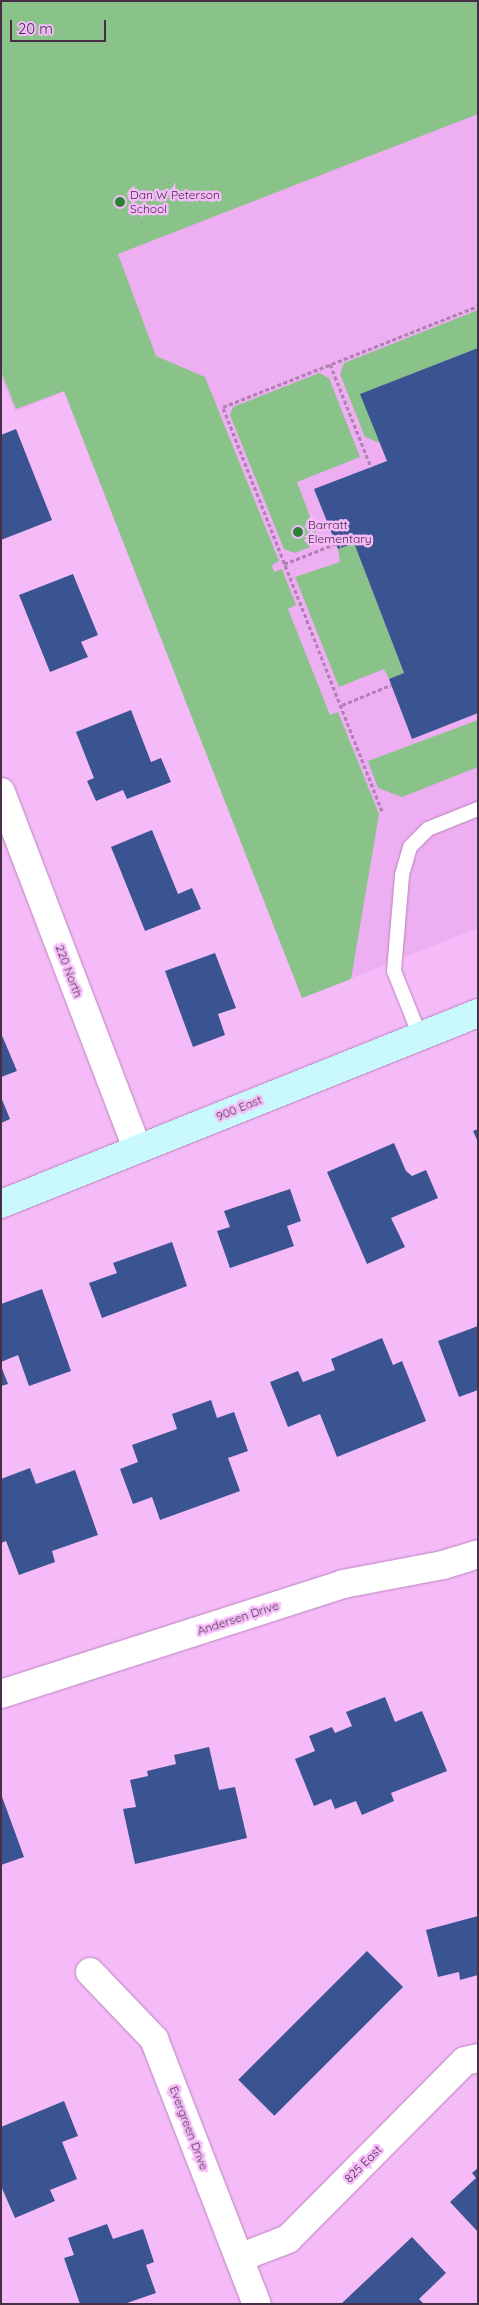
<!DOCTYPE html>
<html>
<head>
<meta charset="utf-8">
<style>
	body { margin:0 }
	#map { position:relative; width:479px; height:2305px; overflow:hidden; background:#f5bbf8; font-family:Quicksand,sans-serif }
	div>[style] { position:absolute }
	.built>* { inset:0; background:#eeaef2 }
	.green>* { inset:0; background:#8ac38a }
	.building>* { inset:0; background:#395491; transform-origin:0 0 }
	.path>* { height:3px; margin-top:-1.5px; transform-origin:0; background:repeating-linear-gradient(90deg,#ae82b0 0 4px,transparent 0 6.5px) }
	.roads { filter:drop-shadow(0 0 1px #ba83be) drop-shadow(0 0 1px #ba83be) }
	.lane>* { height:14px; margin:-7px; padding:0 7px; transform-origin:7px; border-radius:7px; background:#fff }
	.street>* { height:28px; margin:-14px; padding:0 14px; transform-origin:14px; border-radius:14px; background:#fff }
	.secondary>* { height:28px; margin:-14px; padding:0 14px; transform-origin:14px; border-radius:14px; background:#c9f8fd }
	.dots>* { width:14px; height:14px; translate:-50% -50%; box-sizing:border-box; border:2px solid #f5bbf8; border-radius:50% }
	span { translate:-50% -50%; white-space:nowrap; text-align:center; line-height:1.15; -webkit-text-stroke:5px #f5bbf8; paint-order:stroke }
	.poi-label { font-size:12px; color:#462e47 }
	.left { translate:0 -50%; text-align:left }
	.street-label { font-size:12px; color:#462e47 }
	.frame { position:absolute; inset:0; border:2px solid #462e47; pointer-events:none }
	.scale { position:absolute; left:10px; top:20px; width:96px; height:22px; box-sizing:border-box; border:2px solid #462e47; border-top:0; padding-left:6px; font-size:15px; line-height:18px; white-space:nowrap; color:#462e47; -webkit-text-stroke:4px #f5bbf8; paint-order:stroke }
</style>
</head>
<body>
<div id="map">
	<div class="built">
		<div style="clip-path:polygon(1px 1px,478px 1px,478px 928px,302px 998px,64px 392px,15px 412px,1px 378px)"></div>
	</div>
	<div class="green">
		<div style="clip-path:polygon(1px 1px,478px 1px,478px 114px,118px 254px,156px 356px,205px 377px,279px 561px,272px 565px,274px 572px,282px 569px,296px 605px,288px 609px,330px 715px,338px 712px,379px 814px,351px 979px,302px 998px,64px 391px,16px 409px,1px 371px)"></div>
		<div style="clip-path:polygon(478px 310px,478px 348px,361px 394px,380px 443px,365px 437px,340px 374px,344px 363px)"></div>
		<div style="clip-path:polygon(319px 373px,329px 378px,360px 457px,297px 482px,320px 543px,295px 553px,284px 549px,230px 415px,233px 407px)"></div>
		<div style="clip-path:polygon(354px 543px,404px 673px,389px 679px,384px 669px,339px 687px,295px 577px,340px 562px,338px 549px)"></div>
		<div style="clip-path:polygon(478px 720px,478px 767px,402px 797px,378px 788px,368px 761px)"></div>
	</div>
	<div class="building">
		<div style="clip-path:polygon(478px 348px,478px 713px,412px 739px,389px 679px,404px 673px,354px 543px,338px 549px,314px 489px,387px 461px,360px 394px)"></div>
		<div style="clip-path:polygon(16px 429px,52px 520px,1px 540px,1px 435px)"></div>
		<div style="clip-path:polygon(73px 574px,98px 635px,81px 642px,88px 657px,50px 672px,19px 595px)"></div>
		<div style="clip-path:polygon(131px 710px,151px 762px,161px 758px,171px 782px,127px 799px,123px 790px,96px 801px,87px 781px,94px 778px,76px 732px)"></div>
		<div style="clip-path:polygon(152px 830px,178px 894px,192px 888px,201px 909px,145px 931px,111px 847px)"></div>
		<div style="clip-path:polygon(215px 953px,236px 1008px,218px 1014px,225px 1035px,193px 1047px,165px 971px)"></div>
		<div style="clip-path:polygon(1px 1033px,17px 1071px,1px 1077px)"></div>
		<div style="clip-path:polygon(1px 1097px,10px 1119px,1px 1123px)"></div>
		<div style="clip-path:polygon(478px 1129px,478px 1142px,473px 1131px)"></div>
		<div style="clip-path:polygon(394px 1143px,406px 1171px,412px 1176px,426px 1170px,438px 1198px,391px 1218px,405px 1247px,367px 1264px,327px 1172px)"></div>
		<div style="clip-path:polygon(290px 1189px,301px 1221px,287px 1226px,294px 1246px,230px 1268px,217px 1231px,230px 1227px,224px 1211px)"></div>
		<div style="clip-path:polygon(172px 1242px,187px 1286px,102px 1318px,89px 1283px,117px 1273px,113px 1263px)"></div>
		<div style="clip-path:polygon(42px 1289px,71px 1371px,29px 1386px,18px 1355px,1px 1362px,1px 1304px)"></div>
		<div style="clip-path:polygon(478px 1326px,478px 1390px,459px 1397px,438px 1341px)"></div>
		<div style="clip-path:polygon(382px 1338px,393px 1365px,402px 1361px,426px 1421px,337px 1457px,320px 1414px,288px 1427px,270px 1382px,298px 1371px,303px 1382px,335px 1370px,331px 1359px)"></div>
		<div style="clip-path:polygon(1px 1366px,8px 1384px,1px 1386px)"></div>
		<div style="clip-path:polygon(211px 1400px,217px 1418px,234px 1412px,248px 1451px,228px 1458px,240px 1491px,160px 1520px,152px 1497px,133px 1504px,120px 1469px,138px 1462px,132px 1445px,177px 1429px,172px 1414px)"></div>
		<div style="clip-path:polygon(30px 1468px,36px 1484px,75px 1470px,98px 1535px,52px 1551px,55px 1562px,19px 1575px,6px 1541px,1px 1543px,1px 1479px)"></div>
		<div style="clip-path:polygon(385px 1697px,395px 1722px,422px 1711px,447px 1771px,391px 1793px,394px 1801px,362px 1815px,356px 1801px,335px 1809px,331px 1799px,314px 1806px,295px 1759px,315px 1751px,309px 1736px,332px 1727px,335px 1733px,352px 1726px,346px 1712px)"></div>
		<div style="clip-path:polygon(209px 1747px,219px 1790px,235px 1787px,247px 1838px,135px 1864px,123px 1809px,136px 1807px,130px 1780px,148px 1776px,147px 1771px,176px 1764px,174px 1755px)"></div>
		<div style="clip-path:polygon(1px 1794px,24px 1857px,1px 1865px)"></div>
		<div style="clip-path:polygon(478px 1916px,478px 1975px,460px 1980px,459px 1972px,438px 1977px,426px 1930px)"></div>
		<div style="left:367px;top:1951px;width:51px;height:182px;rotate:45deg"></div>
		<div style="clip-path:polygon(64px 2101px,78px 2136px,62px 2142px,77px 2179px,50px 2190px,55px 2201px,15px 2218px,1px 2186px,1px 2127px)"></div>
		<div style="clip-path:polygon(478px 2168px,478px 2232px,450px 2202px,476px 2178px,472px 2173px)"></div>
		<div style="clip-path:polygon(107px 2224px,113px 2239px,143px 2229px,154px 2262px,146px 2265px,156px 2293px,124px 2304px,80px 2304px,64px 2258px,74px 2255px,68px 2238px)"></div>
		<div style="clip-path:polygon(412px 2237px,446px 2273px,419px 2299px,424px 2304px,341px 2304px)"></div>
	</div>
	<div class="path">
		<div style="left:330px;top:364px;width:111px;rotate:68.3deg"></div>
		<div style="left:284px;top:564px;width:55px;rotate:-21.4deg"></div>
		<div style="left:342px;top:705px;width:53px;rotate:-22.2deg"></div>
		<div style="left:382px;top:811px;width:434px;rotate:-111.5deg"></div>
		<div style="left:223px;top:407px;width:274px;rotate:-21.6deg"></div>
	</div>
	<div class="roads">
		<div class="lane">
			<div style="left:420px;top:1036px;width:70px;rotate:-111.8deg"></div>
			<div style="left:394px;top:971px;width:96px;rotate:-85.2deg"></div>
			<div style="left:402px;top:875px;width:29px;rotate:-74deg"></div>
			<div style="left:410px;top:847px;width:25px;rotate:-45deg"></div>
			<div style="left:428px;top:829px;width:54px;rotate:-21.8deg"></div>
		</div>
		<div class="street">
			<div style="left:1px;top:792px;width:382px;rotate:69.1deg"></div>
			<div style="left:1px;top:1694px;width:359px;rotate:-17.8deg"></div>
			<div style="left:343px;top:1584px;width:102px;rotate:-10.8deg"></div>
			<div style="left:443px;top:1565px;width:37px;rotate:-17deg"></div>
			<div style="left:90px;top:1972px;width:93px;rotate:46.3deg"></div>
			<div style="left:154px;top:2039px;width:284px;rotate:68.8deg"></div>
			<div style="left:239px;top:2258px;width:53px;rotate:-21.2deg"></div>
			<div style="left:288px;top:2239px;width:251px;rotate:-45.2deg"></div>
			<div style="left:465px;top:2061px;width:13px;rotate:-13deg"></div>
		</div>
		<div class="secondary">
			<div style="left:1px;top:1204px;width:514px;rotate:-21.82deg"></div>
		</div>
	</div>
	<div class="dots">
		<div style="left:120px;top:202px;background:#2a8232"></div>
		<div style="left:298px;top:532px;background:#2a8232"></div>
	</div>
	<div class="poi-label">
		<span class="left" style="left:130px;top:202px">Dan W Peterson<br>School</span>
		<span class="left" style="left:308px;top:532px">Barratt<br>Elementary</span>
	</div>
	<div class="street-label">
		<span style="left:69px;top:971px;rotate:69deg">220 North</span>
		<span style="left:239px;top:1108px;rotate:-22deg">900 East</span>
		<span style="left:238px;top:1618px;rotate:-18deg">Andersen Drive</span>
		<span style="left:189px;top:2128px;rotate:69deg">Evergreen Drive</span>
		<span style="left:363px;top:2164px;rotate:-45deg">825 East</span>
	</div>
	<div class="frame"></div>
	<div class="scale">20 m</div>
</div>
</body>
</html>
